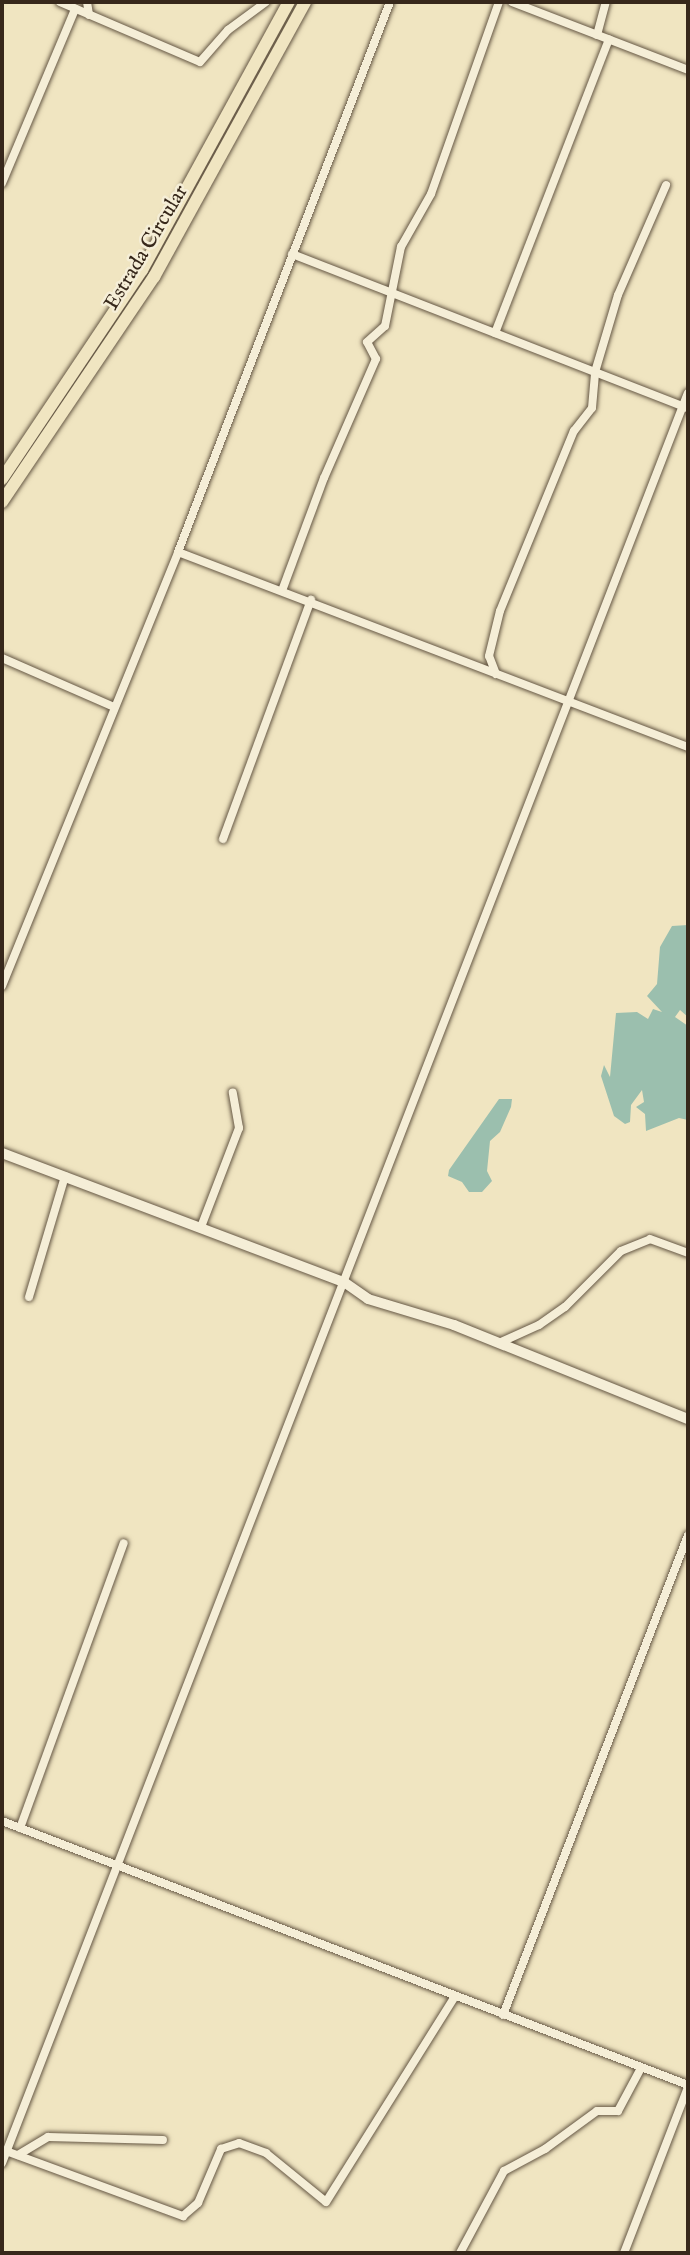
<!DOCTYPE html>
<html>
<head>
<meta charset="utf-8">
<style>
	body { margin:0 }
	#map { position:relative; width:690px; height:2255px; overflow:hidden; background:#f0e5c1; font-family:"IM FELL English",serif }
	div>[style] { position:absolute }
	.water>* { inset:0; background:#9bbfae }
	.roads { filter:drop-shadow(0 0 2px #655744) drop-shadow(0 0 2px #655744) }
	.street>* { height:8px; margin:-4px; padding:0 4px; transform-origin:4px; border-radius:4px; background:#f5eed7 }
	.secondary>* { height:10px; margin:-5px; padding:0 5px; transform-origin:5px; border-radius:5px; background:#f5eed7 }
	.primary>* { height:12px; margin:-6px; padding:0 6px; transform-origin:6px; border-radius:6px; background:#f0e5c1 }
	span { translate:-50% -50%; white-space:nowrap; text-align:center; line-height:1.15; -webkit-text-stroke:5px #f5eed7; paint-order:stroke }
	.street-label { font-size:21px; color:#37281b }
	.frame { position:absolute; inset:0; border:4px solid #37281b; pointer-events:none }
</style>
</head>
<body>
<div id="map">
	<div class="water">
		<div style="clip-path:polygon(688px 925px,688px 1017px,680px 1010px,675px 1017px,688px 1026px,688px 1120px,679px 1118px,646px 1131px,645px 1114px,636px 1107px,644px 1102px,642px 1090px,631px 1105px,630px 1122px,625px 1124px,614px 1116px,601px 1076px,604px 1065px,610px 1077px,616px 1013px,637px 1012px,648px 1019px,653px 1009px,662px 1012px,647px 996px,657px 984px,660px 947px,672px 926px)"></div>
		<div style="clip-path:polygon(499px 1099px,512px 1099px,511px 1107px,500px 1132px,490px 1141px,487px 1171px,492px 1181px,482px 1192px,469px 1192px,462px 1182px,448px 1176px,449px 1170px)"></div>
	</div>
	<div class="roads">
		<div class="street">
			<div style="left:60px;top:2px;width:152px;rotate:23.2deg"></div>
			<div style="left:200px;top:62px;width:43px;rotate:-48.8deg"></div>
			<div style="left:228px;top:30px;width:47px;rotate:-36.4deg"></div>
			<div style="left:87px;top:2px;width:13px;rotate:81deg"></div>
			<div style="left:512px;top:2px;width:189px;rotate:21.1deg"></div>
			<div style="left:597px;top:35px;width:34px;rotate:-75deg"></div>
			<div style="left:2px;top:183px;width:189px;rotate:-67.2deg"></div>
			<div style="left:292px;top:254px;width:425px;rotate:21.3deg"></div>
			<div style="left:495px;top:333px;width:315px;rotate:-68.8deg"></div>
			<div style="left:178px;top:552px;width:546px;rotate:20.92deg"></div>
			<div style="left:283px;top:588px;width:117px;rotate:-69.6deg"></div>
			<div style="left:324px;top:478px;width:130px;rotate:-66.4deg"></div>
			<div style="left:376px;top:359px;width:19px;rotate:-118deg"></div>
			<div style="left:367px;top:342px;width:24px;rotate:-42deg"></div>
			<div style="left:385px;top:326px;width:81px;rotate:-78.6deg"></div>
			<div style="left:401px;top:247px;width:61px;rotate:-60.5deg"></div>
			<div style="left:431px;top:194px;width:204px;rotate:-70.5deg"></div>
			<div style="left:2px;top:658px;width:122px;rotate:23.6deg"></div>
			<div style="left:496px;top:674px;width:19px;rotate:-111deg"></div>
			<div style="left:489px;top:656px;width:46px;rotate:-76.3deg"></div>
			<div style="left:500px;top:611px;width:195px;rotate:-67.7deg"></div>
			<div style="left:574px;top:431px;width:29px;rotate:-52deg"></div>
			<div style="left:592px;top:408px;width:36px;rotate:-85deg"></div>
			<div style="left:595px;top:372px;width:80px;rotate:-73.4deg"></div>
			<div style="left:618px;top:295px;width:120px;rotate:-66.4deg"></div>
			<div style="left:223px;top:839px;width:255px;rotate:-69.8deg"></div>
			<div style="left:2px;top:986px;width:468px;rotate:-67.9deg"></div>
			<div style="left:178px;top:552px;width:589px;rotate:-68.92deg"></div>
			<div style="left:201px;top:1227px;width:106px;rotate:-69deg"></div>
			<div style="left:239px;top:1128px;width:36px;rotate:-100deg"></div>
			<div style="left:29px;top:1297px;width:126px;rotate:-73.4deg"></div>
			<div style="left:499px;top:1343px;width:44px;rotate:-24.2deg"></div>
			<div style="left:539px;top:1325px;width:32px;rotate:-35deg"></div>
			<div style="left:565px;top:1307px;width:79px;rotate:-45deg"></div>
			<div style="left:621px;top:1251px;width:31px;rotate:-22deg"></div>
			<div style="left:650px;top:1239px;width:40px;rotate:20.2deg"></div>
			<div style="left:2px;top:1821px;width:735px;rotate:21.05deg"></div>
			<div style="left:20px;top:1828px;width:303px;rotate:-70deg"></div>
			<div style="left:503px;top:2015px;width:514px;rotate:-68.92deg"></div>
			<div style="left:6px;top:2151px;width:189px;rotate:20.2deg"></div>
			<div style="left:183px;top:2216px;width:20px;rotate:-41deg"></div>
			<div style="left:198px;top:2203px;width:59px;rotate:-66.9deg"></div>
			<div style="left:221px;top:2149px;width:19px;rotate:-18deg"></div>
			<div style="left:239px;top:2143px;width:29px;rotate:20deg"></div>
			<div style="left:266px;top:2153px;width:77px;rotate:39.2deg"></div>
			<div style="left:326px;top:2202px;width:243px;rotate:-57.9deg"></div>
			<div style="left:18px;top:2155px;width:35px;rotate:-31deg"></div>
			<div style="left:48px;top:2137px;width:115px;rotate:1.5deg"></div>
			<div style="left:2px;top:2163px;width:1898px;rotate:-68.82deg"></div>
			<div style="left:460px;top:2253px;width:93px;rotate:-61.8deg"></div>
			<div style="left:504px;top:2171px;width:47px;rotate:-28.2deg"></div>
			<div style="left:545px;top:2149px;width:64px;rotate:-36.2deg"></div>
			<div style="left:597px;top:2111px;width:21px"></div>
			<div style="left:618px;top:2111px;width:49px;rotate:-61.9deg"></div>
			<div style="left:624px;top:2253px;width:178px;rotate:-68.9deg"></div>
		</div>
		<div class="secondary">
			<div style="left:2px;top:1153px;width:366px;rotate:20.7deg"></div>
			<div style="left:344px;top:1282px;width:29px;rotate:35deg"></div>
			<div style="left:368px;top:1299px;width:90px;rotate:16.8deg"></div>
			<div style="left:454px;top:1325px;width:252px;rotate:21.9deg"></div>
		</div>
		<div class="primary">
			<div style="left:2px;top:479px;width:252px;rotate:-56.2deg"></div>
			<div style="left:142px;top:270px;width:306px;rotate:-61.3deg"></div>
			<div style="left:2px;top:502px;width:272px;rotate:-56deg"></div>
			<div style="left:154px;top:277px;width:314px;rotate:-61.2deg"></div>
		</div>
	</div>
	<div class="street-label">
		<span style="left:147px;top:248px;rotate:-59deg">Estrada Circular</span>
	</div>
	<div class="frame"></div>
</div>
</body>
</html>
